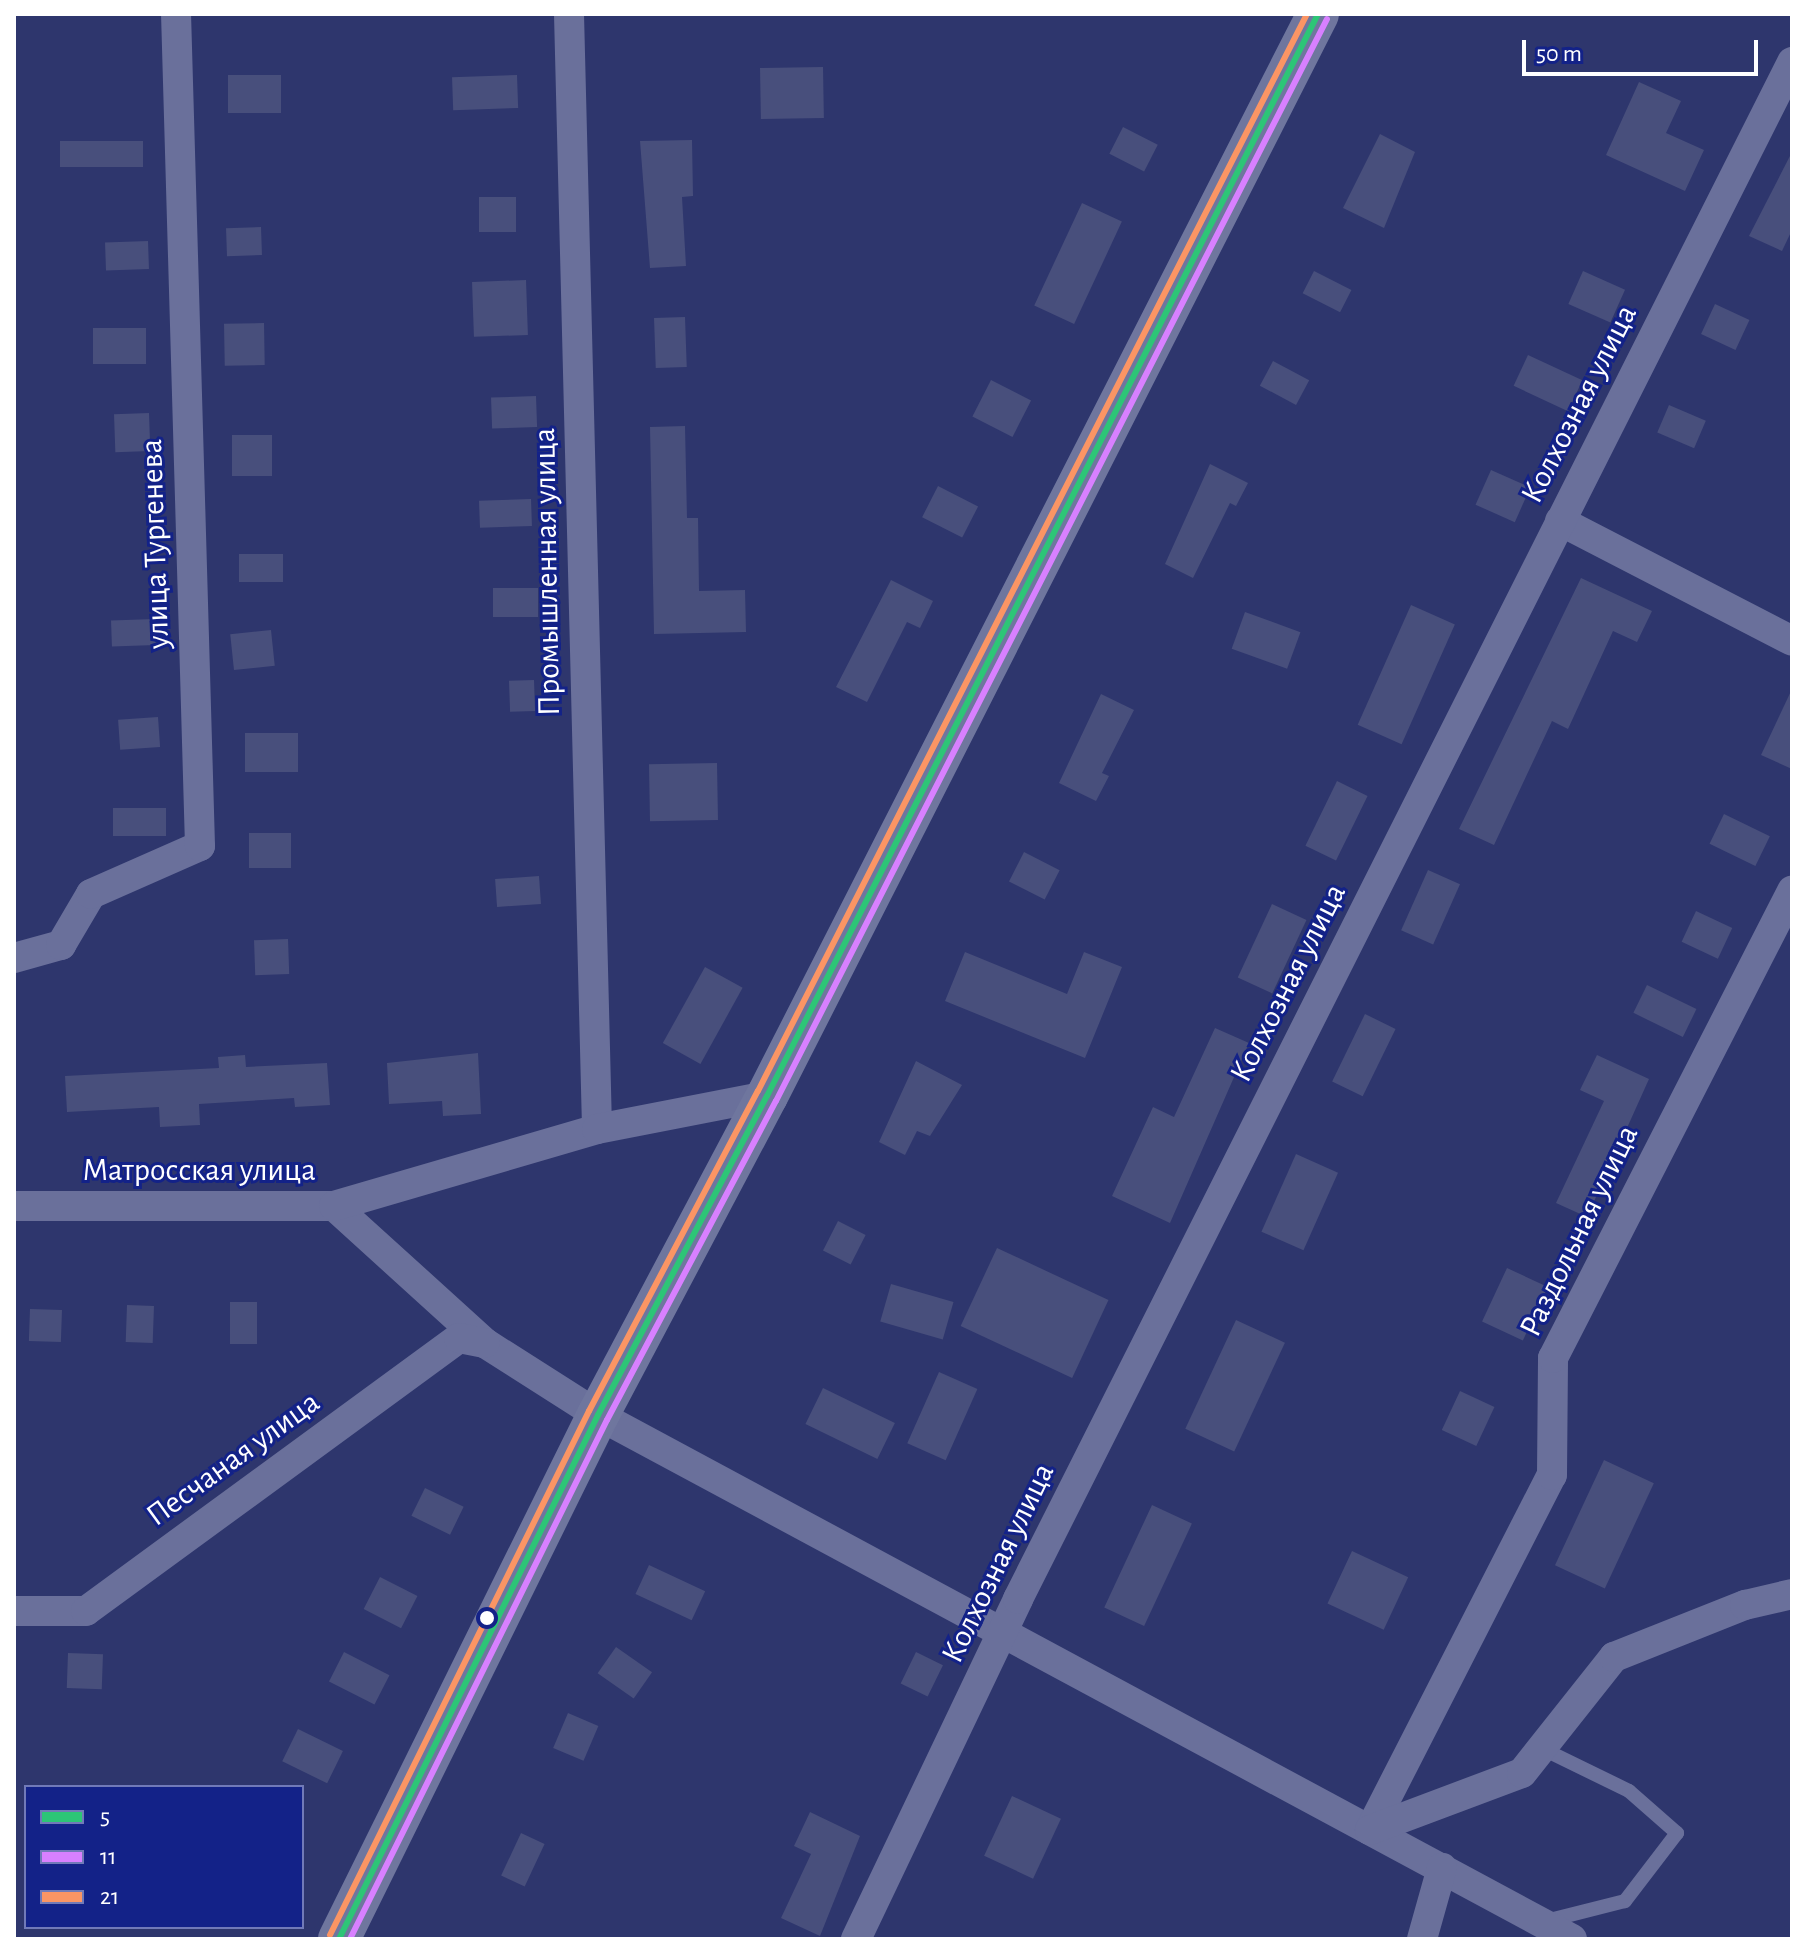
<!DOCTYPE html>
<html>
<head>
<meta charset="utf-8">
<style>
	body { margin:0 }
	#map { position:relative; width:1806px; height:1953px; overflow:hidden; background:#2e366d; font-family:"Alegreya Sans",sans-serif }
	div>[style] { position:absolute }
	.building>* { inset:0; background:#484f7c; transform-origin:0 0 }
	.lane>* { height:14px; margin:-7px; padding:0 7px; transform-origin:7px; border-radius:7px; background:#6a709b }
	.street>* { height:30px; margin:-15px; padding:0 15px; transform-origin:15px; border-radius:15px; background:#6a709b }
	.secondary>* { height:42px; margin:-21px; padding:0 21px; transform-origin:21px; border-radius:21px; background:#6f769e }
	.bus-1>* { height:6px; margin:-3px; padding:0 3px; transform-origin:3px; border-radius:3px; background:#2dc577 }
	.bus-2>* { height:6px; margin:-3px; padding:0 3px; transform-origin:3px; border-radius:3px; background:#d880ff }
	.bus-3>* { height:6px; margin:-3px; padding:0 3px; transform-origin:3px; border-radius:3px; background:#fb9564 }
	.dots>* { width:22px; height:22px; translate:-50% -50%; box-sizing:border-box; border:4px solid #132288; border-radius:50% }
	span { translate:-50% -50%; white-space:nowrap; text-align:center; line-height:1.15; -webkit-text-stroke:6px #132288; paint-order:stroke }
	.street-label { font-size:32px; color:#fff }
	.frame { position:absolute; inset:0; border:16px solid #fff; pointer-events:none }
	.legend { position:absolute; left:24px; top:1785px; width:280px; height:144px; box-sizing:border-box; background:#132288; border:2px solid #717ab8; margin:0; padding:10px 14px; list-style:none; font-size:24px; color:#fff }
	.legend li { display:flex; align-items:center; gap:16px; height:40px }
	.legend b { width:40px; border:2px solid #717ab8 }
	.scale { position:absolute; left:1522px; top:40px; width:236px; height:36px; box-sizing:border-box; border:4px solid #fff; border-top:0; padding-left:10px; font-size:24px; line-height:28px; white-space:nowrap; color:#fff; -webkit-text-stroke:6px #132288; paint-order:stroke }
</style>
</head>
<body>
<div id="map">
	<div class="building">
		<div style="left:823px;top:67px;width:51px;height:63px;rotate:89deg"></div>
		<div style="left:228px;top:75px;width:53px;height:38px"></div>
		<div style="left:517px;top:75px;width:33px;height:65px;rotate:88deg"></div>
		<div style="clip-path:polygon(1639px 82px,1681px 101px,1666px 133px,1704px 150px,1685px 191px,1606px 155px)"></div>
		<div style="left:1123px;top:127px;width:39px;height:30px;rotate:27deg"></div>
		<div style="clip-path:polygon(1380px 134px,1415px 152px,1384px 228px,1343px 208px)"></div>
		<div style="clip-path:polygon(692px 140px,693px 196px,682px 197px,686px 266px,650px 268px,640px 141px)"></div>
		<div style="left:143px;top:141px;width:26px;height:83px;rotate:90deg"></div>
		<div style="clip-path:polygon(1792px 152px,1792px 230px,1782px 251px,1749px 236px)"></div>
		<div style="left:479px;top:197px;width:37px;height:35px"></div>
		<div style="left:1082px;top:203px;width:44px;height:113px;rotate:25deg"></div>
		<div style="left:261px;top:227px;width:28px;height:35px;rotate:88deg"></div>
		<div style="left:148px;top:241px;width:28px;height:43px;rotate:88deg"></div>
		<div style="left:1314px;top:271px;width:42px;height:25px;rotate:27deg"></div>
		<div style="left:1583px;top:271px;width:46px;height:36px;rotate:24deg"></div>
		<div style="left:526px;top:280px;width:55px;height:54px;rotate:88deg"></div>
		<div style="left:1715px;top:304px;width:38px;height:33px;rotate:25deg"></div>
		<div style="left:685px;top:317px;width:50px;height:31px;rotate:88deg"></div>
		<div style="left:264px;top:323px;width:42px;height:40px;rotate:89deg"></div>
		<div style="left:93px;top:328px;width:53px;height:36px"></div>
		<div style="left:1528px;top:355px;width:60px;height:34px;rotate:25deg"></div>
		<div style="left:1273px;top:361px;width:41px;height:28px;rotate:28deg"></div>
		<div style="left:991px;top:380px;width:45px;height:41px;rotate:27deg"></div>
		<div style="left:536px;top:396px;width:31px;height:45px;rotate:88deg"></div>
		<div style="left:1669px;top:405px;width:40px;height:30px;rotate:23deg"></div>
		<div style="left:149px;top:413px;width:38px;height:35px;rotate:88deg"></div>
		<div style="clip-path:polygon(685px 426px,687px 518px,698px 518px,699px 591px,745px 590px,746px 632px,654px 634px,650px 427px)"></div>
		<div style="left:232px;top:435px;width:40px;height:41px"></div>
		<div style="clip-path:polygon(1210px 464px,1248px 483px,1236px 506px,1230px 503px,1193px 578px,1165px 564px)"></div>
		<div style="left:1491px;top:470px;width:43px;height:38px;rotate:24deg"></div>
		<div style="left:938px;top:486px;width:45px;height:35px;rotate:27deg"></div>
		<div style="left:531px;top:499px;width:27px;height:52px;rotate:88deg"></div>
		<div style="left:239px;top:554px;width:44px;height:28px"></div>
		<div style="clip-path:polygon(1581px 578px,1652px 611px,1637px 642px,1613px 631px,1568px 729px,1552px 721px,1494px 845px,1459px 829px)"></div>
		<div style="clip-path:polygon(891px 580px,933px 601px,920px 628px,907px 622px,867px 702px,836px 687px)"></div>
		<div style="left:538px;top:588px;width:29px;height:45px;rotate:90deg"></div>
		<div style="left:1411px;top:605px;width:48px;height:131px;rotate:24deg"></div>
		<div style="left:1245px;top:612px;width:59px;height:39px;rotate:20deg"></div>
		<div style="left:155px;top:619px;width:26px;height:44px;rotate:88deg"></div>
		<div style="left:271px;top:630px;width:36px;height:41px;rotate:84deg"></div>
		<div style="left:534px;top:680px;width:31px;height:25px;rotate:88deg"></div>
		<div style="clip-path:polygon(1792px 689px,1792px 769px,1761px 755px)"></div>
		<div style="clip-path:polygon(1101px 694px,1134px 710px,1102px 773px,1109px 776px,1096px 801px,1059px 783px)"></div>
		<div style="left:158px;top:717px;width:30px;height:40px;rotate:86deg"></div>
		<div style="left:245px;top:733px;width:53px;height:39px"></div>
		<div style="left:717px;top:763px;width:57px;height:68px;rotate:89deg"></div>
		<div style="left:1337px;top:781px;width:34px;height:72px;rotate:26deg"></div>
		<div style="left:113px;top:808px;width:53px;height:28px"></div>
		<div style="left:1724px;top:814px;width:51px;height:33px;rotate:26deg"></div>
		<div style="left:249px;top:833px;width:42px;height:35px"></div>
		<div style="left:1024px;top:852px;width:40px;height:33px;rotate:27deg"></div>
		<div style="left:1428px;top:870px;width:35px;height:66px;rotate:24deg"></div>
		<div style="left:539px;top:876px;width:28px;height:44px;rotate:86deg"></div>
		<div style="left:1272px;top:904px;width:38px;height:81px;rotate:25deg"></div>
		<div style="left:1696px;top:911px;width:40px;height:34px;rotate:25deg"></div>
		<div style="left:288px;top:939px;width:35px;height:34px;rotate:88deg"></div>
		<div style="clip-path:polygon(965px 952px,1067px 994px,1084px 952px,1122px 967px,1085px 1058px,945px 1001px)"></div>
		<div style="left:705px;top:967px;width:43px;height:87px;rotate:29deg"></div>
		<div style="left:1647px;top:985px;width:55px;height:31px;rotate:26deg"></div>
		<div style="left:1365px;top:1014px;width:34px;height:75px;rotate:26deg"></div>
		<div style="clip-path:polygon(1215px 1028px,1249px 1043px,1170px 1223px,1112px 1196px,1153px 1107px,1174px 1117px)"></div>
		<div style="clip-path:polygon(478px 1053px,481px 1114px,443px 1116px,442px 1101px,389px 1104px,387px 1063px)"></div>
		<div style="clip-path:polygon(245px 1055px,246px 1067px,327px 1063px,330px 1105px,295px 1107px,294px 1098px,199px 1104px,200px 1125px,160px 1127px,159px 1107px,67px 1112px,65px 1076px,219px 1068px,218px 1057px)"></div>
		<div style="clip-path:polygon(1597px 1055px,1649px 1079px,1587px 1217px,1556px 1203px,1604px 1101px,1580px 1090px)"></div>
		<div style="clip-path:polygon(916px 1061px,962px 1085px,930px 1136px,917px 1131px,905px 1155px,879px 1142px)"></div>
		<div style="left:1296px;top:1154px;width:46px;height:85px;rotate:24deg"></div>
		<div style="left:838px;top:1221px;width:31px;height:33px;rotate:27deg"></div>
		<div style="left:997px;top:1248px;width:123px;height:86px;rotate:25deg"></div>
		<div style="left:1507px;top:1268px;width:45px;height:59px;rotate:25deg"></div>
		<div style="left:891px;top:1284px;width:65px;height:39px;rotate:16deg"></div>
		<div style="left:230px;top:1302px;width:27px;height:42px"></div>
		<div style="left:127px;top:1305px;width:27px;height:37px;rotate:2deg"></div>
		<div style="left:30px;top:1309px;width:32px;height:32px;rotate:2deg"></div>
		<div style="left:1236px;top:1320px;width:54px;height:120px;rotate:25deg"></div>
		<div style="left:939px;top:1372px;width:42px;height:78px;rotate:24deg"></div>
		<div style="left:823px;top:1388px;width:80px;height:40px;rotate:26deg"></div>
		<div style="left:1460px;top:1391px;width:38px;height:43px;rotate:25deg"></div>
		<div style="left:1604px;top:1460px;width:55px;height:116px;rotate:25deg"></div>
		<div style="left:425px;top:1488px;width:43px;height:31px;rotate:26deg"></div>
		<div style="left:1152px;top:1505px;width:44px;height:113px;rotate:25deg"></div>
		<div style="left:1352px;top:1551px;width:62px;height:58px;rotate:25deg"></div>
		<div style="left:649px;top:1565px;width:62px;height:32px;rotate:25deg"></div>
		<div style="left:380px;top:1577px;width:42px;height:36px;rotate:27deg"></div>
		<div style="left:616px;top:1647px;width:44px;height:32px;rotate:35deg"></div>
		<div style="left:344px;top:1652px;width:51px;height:33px;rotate:27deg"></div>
		<div style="left:916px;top:1652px;width:30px;height:35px;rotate:26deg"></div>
		<div style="left:68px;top:1653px;width:35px;height:35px;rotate:2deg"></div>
		<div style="left:568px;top:1713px;width:33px;height:38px;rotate:23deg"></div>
		<div style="left:298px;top:1729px;width:50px;height:36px;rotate:26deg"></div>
		<div style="left:1012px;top:1796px;width:54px;height:66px;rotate:25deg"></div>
		<div style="clip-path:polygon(810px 1812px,860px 1836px,820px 1936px,781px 1918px,811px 1854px,794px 1846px)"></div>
		<div style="left:521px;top:1833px;width:26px;height:47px;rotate:25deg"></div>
	</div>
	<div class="lane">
		<div style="left:1541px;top:1748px;width:98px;rotate:26deg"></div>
		<div style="left:1629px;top:1791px;width:64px;rotate:41.2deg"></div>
		<div style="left:1677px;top:1833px;width:86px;rotate:127.4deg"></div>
		<div style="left:1625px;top:1901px;width:81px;rotate:165.8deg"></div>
	</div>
	<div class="street">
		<div style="left:569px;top:14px;width:1115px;rotate:88.56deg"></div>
		<div style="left:1560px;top:521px;width:261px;rotate:27.3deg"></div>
		<div style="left:14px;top:958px;width:49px;rotate:-15.5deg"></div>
		<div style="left:61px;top:945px;width:59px;rotate:-59.5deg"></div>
		<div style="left:91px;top:894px;width:119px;rotate:-23.8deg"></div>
		<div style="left:200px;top:846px;width:832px;rotate:-91.65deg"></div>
		<div style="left:14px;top:1206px;width:320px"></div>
		<div style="left:334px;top:1206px;width:204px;rotate:42.2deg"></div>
		<div style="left:485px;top:1343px;width:134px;rotate:32.5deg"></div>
		<div style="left:598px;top:1415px;width:1106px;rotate:28.28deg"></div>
		<div style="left:334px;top:1206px;width:274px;rotate:-16.3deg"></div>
		<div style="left:597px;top:1129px;width:173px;rotate:-11deg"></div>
		<div style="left:14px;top:1611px;width:72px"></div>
		<div style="left:86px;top:1611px;width:462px;rotate:-36.2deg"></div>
		<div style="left:459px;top:1338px;width:26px;rotate:11deg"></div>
		<div style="left:1370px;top:1830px;width:399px;rotate:-62.9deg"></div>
		<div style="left:1552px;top:1475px;width:117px;rotate:-89.5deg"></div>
		<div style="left:1553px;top:1358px;width:525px;rotate:-62.9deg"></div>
		<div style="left:1370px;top:1830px;width:162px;rotate:-20.6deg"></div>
		<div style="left:1522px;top:1773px;width:148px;rotate:-51.6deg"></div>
		<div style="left:1614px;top:1657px;width:141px;rotate:-21.7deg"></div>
		<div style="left:1745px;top:1605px;width:48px;rotate:-13.2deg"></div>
		<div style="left:856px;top:1939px;width:377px;rotate:-64.5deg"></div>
		<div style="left:1018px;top:1599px;width:1721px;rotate:-63.27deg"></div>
		<div style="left:1422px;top:1939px;width:74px;rotate:-74.3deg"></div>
	</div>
	<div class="secondary">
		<div style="left:339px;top:1939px;width:585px;rotate:-63.7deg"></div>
		<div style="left:598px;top:1415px;width:361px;rotate:-62.1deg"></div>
		<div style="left:767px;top:1096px;width:1214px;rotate:-63.01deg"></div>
	</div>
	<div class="bus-1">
		<div style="left:339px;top:1939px;width:585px;rotate:-63.7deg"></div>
		<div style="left:598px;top:1415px;width:361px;rotate:-62.1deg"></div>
		<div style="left:767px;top:1096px;width:1214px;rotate:-63.01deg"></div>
	</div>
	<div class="bus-2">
		<div style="left:350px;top:1939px;width:579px;rotate:-63.66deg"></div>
		<div style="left:607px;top:1420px;width:361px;rotate:-62.1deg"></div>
		<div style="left:776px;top:1101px;width:1214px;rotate:-63.01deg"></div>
	</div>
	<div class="bus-3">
		<div style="left:330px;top:1935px;width:585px;rotate:-63.7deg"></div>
		<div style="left:589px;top:1411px;width:362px;rotate:-62.2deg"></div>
		<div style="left:758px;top:1091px;width:1209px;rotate:-62.99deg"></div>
	</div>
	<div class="dots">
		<div style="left:487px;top:1618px;background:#fff"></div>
	</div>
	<div class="street-label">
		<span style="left:1579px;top:404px;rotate:-63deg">Колхозная улица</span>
		<span style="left:155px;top:544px;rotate:-92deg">улица Тургенева</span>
		<span style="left:547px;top:572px;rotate:-91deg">Промышленная улица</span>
		<span style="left:1288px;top:983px;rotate:-63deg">Колхозная улица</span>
		<span style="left:199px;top:1170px">Матросская улица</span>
		<span style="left:1579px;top:1231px;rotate:-64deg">Раздольная улица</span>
		<span style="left:233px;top:1459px;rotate:-36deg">Песчаная улица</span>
		<span style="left:998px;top:1563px;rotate:-64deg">Колхозная улица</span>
	</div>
	<div class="frame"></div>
	<ul class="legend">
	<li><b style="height:10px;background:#2dc577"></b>5</li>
	<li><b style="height:10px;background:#d880ff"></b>11</li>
	<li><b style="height:10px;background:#fb9564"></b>21</li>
	</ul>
	<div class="scale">50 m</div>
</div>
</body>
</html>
